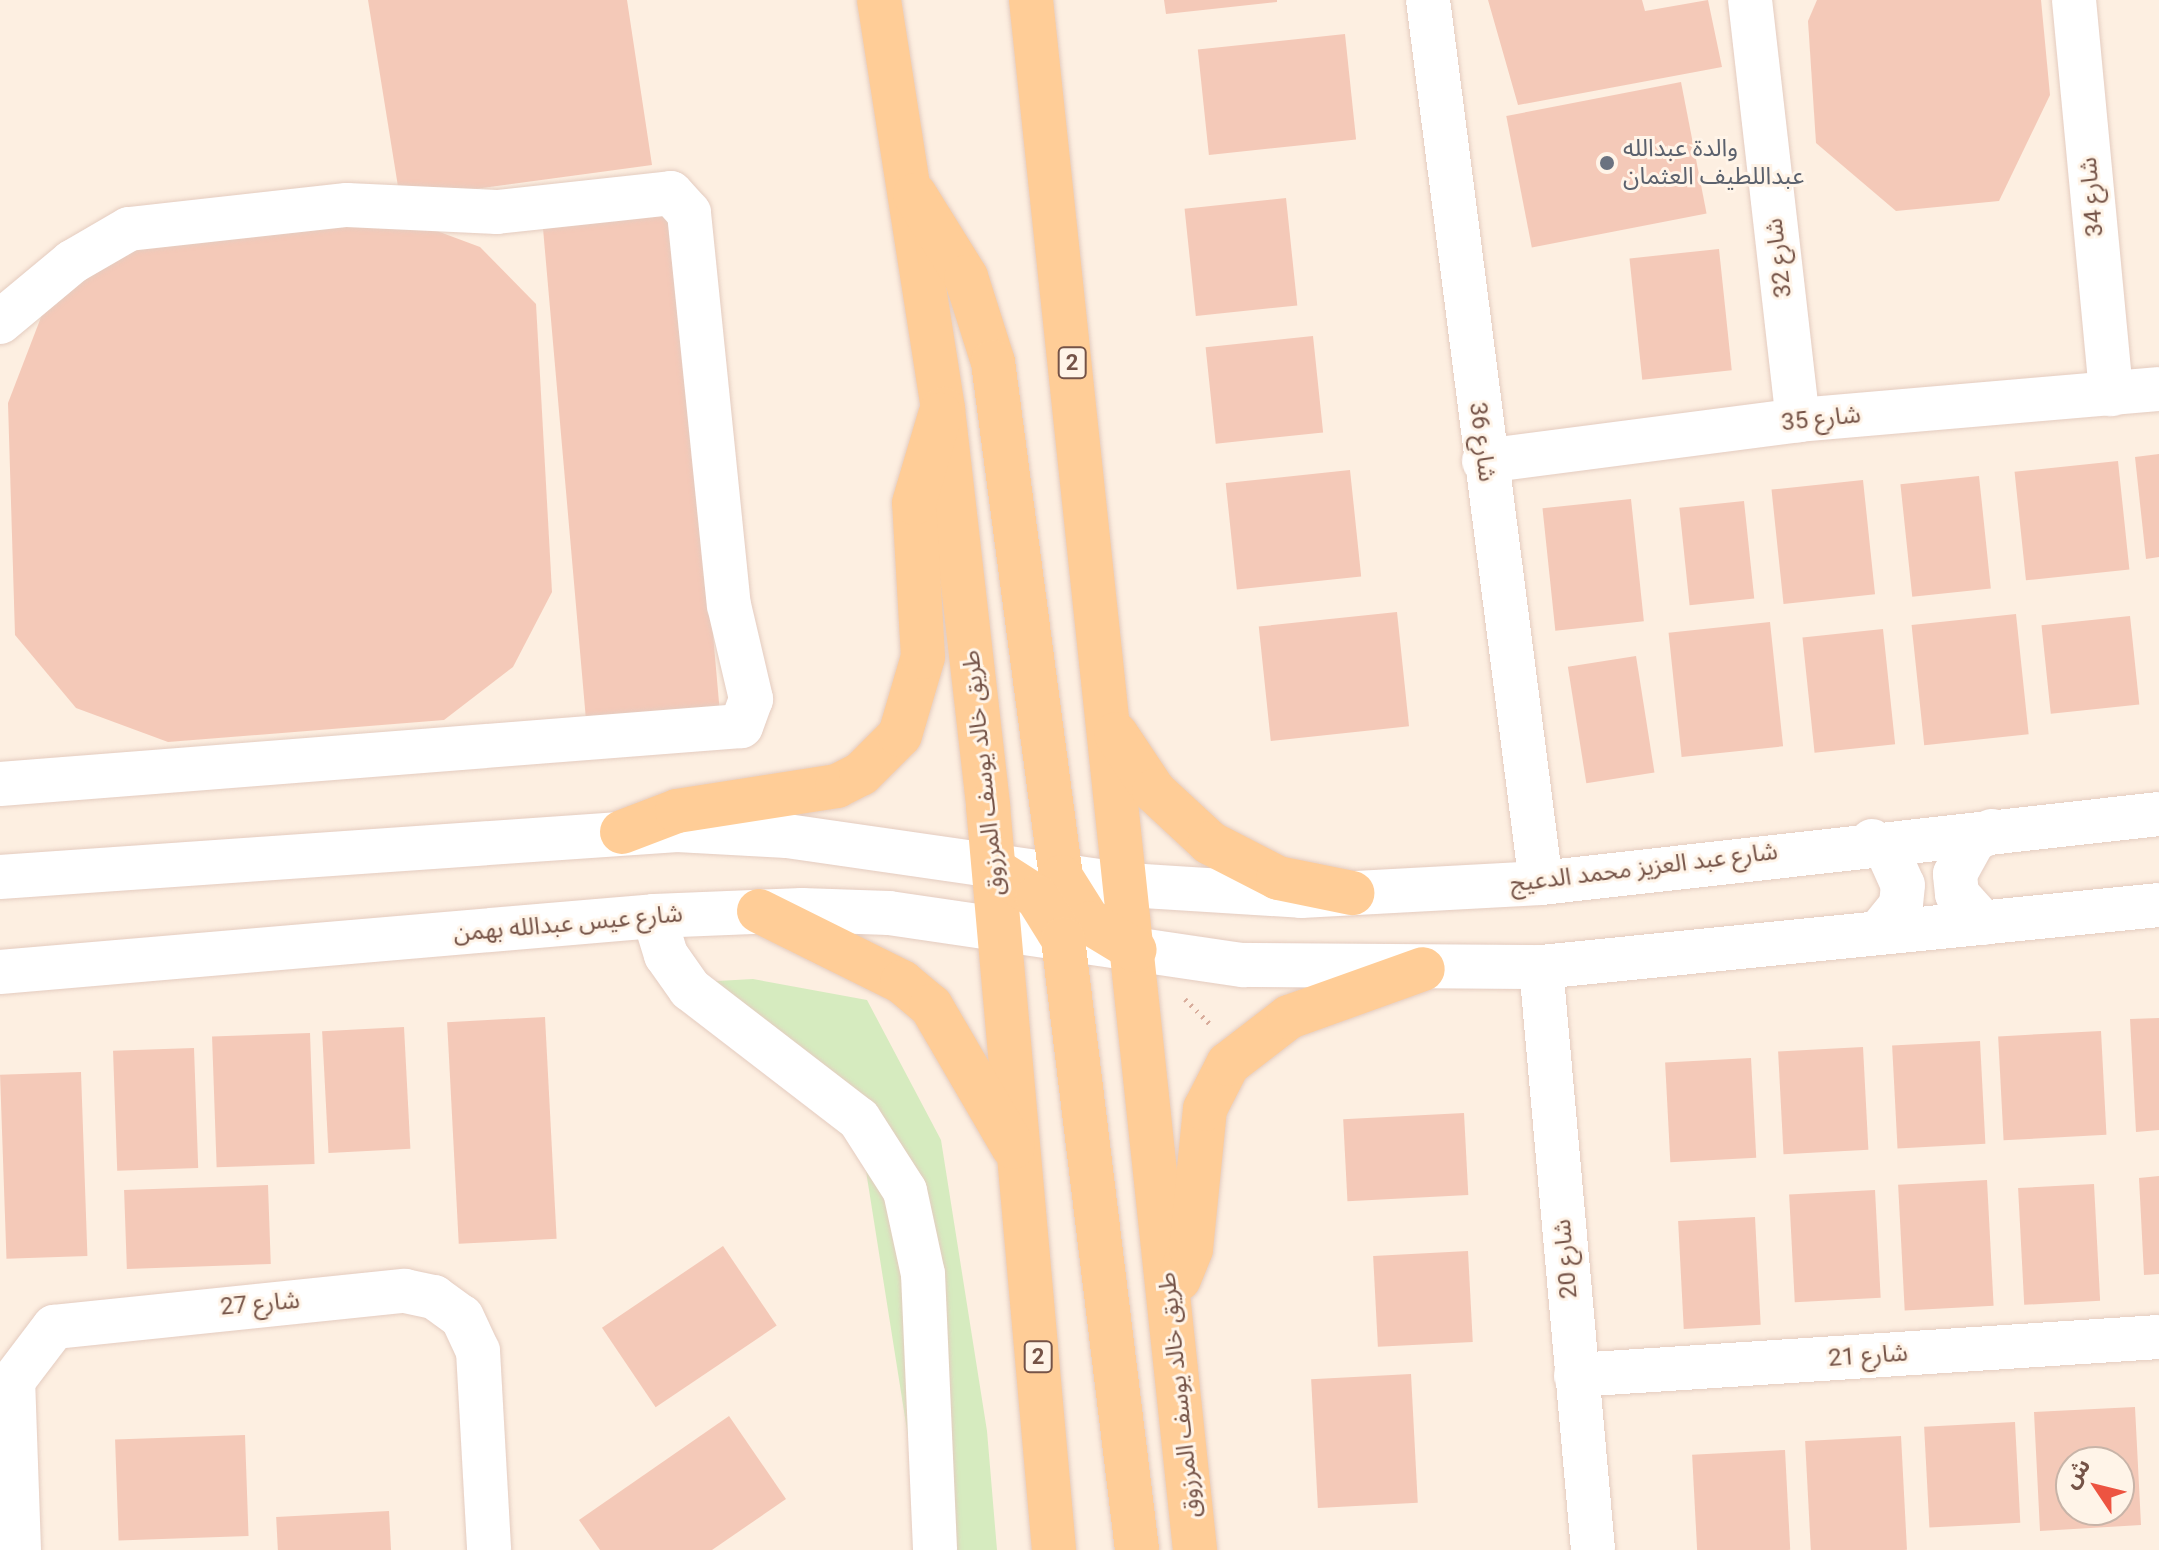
<!DOCTYPE html>
<html>
<head>
<meta charset="utf-8">
<style>
	body { margin:0 }
	#map { position:relative; width:2159px; height:1550px; overflow:hidden; background:#fdefe1; font-family:Roboto,"Noto Sans Arabic",sans-serif }
	div>[style] { position:absolute }
	.green>* { inset:0; background:#d6ebbf }
	.building>* { inset:0; background:#f4c9b8; transform-origin:0 0 }
	.path>* { height:5px; margin-top:-2.5px; transform-origin:0; background:repeating-linear-gradient(90deg,#d8ac9b 0 2px,transparent 0 8px) }
	.roads { filter:drop-shadow(0 0 2px #e4ccc0) drop-shadow(0 0 2px #e4ccc0) }
	.minor>* { height:44px; margin:-22px; padding:0 22px; transform-origin:22px; border-radius:22px; background:#fff }
	.major>* { height:44px; margin:-22px; padding:0 22px; transform-origin:22px; border-radius:22px; background:#ffcd97 }
	.dots>* { width:22px; height:22px; translate:-50% -50%; box-sizing:border-box; border:4px solid #fff4e8; border-radius:50% }
	span { translate:-50% -50%; white-space:nowrap; text-align:center; line-height:1.15; -webkit-text-stroke:6px #fff4e8; paint-order:stroke }
	.shield-label span { padding:2px 6px; background:#fff4e8; border:2px solid; border-radius:6px; -webkit-text-stroke-width:0 }
	.shield-label { font-size:22px; color:#755347; font-weight:700 }
	.worship-label { font-size:24px; color:#5b616d }
	.left { translate:0 -50%; text-align:left }
	.street-label { font-size:24px; color:#755347 }
	.north { position:absolute; left:2055px; top:1446px; width:80px; height:80px; box-sizing:border-box; background:#fff4e8; border:2px solid #c8b4a8; border-radius:50%; rotate:305deg; font-size:22px; font-weight:700; line-height:32px; text-align:center; color:#755347 }
	.north::after { content:''; display:block; margin:auto; width:28px; height:36px; background:#ed5441; clip-path:polygon(50% 0,100% 100%,50% 72%,0 100%) }
</style>
</head>
<body>
<div id="map">
	<div class="green">
		<div style="clip-path:polygon(753px 979px,867px 1000px,941px 1140px,987px 1431px,997px 1550px,926px 1550px,863px 1152px,664px 984px)"></div>
	</div>
	<div class="building">
		<div style="clip-path:polygon(368px 0,627px 0,652px 165px,400px 199px)"></div>
		<div style="clip-path:polygon(1164px 0,1277px 0,1277px 2px,1166px 14px)"></div>
		<div style="clip-path:polygon(1488px 0,1642px 0,1645px 11px,1708px 0,1722px 67px,1518px 105px)"></div>
		<div style="clip-path:polygon(1817px 0,2041px 0,2050px 95px,1999px 201px,1896px 211px,1816px 143px,1808px 21px)"></div>
		<div style="left:1345px;top:34px;width:106px;height:148px;rotate:84deg"></div>
		<div style="left:1681px;top:82px;width:134px;height:178px;rotate:79deg"></div>
		<div style="left:1286px;top:198px;width:108px;height:102px;rotate:84deg"></div>
		<div style="left:676px;top:211px;width:501px;height:134px;rotate:85deg"></div>
		<div style="clip-path:polygon(402px 218px,480px 247px,536px 304px,552px 592px,513px 667px,444px 720px,168px 742px,76px 708px,15px 635px,8px 403px,43px 312px,126px 243px)"></div>
		<div style="left:1719px;top:249px;width:122px;height:90px;rotate:84deg"></div>
		<div style="left:1313px;top:336px;width:97px;height:108px;rotate:84deg"></div>
		<div style="clip-path:polygon(2159px 454px,2159px 557px,2146px 559px,2135px 457px)"></div>
		<div style="left:2118px;top:461px;width:109px;height:104px;rotate:84deg"></div>
		<div style="left:1350px;top:470px;width:107px;height:125px;rotate:84deg"></div>
		<div style="left:1979px;top:476px;width:113px;height:79px;rotate:84deg"></div>
		<div style="left:1863px;top:480px;width:115px;height:92px;rotate:84deg"></div>
		<div style="left:1631px;top:499px;width:123px;height:89px;rotate:84deg"></div>
		<div style="left:1744px;top:501px;width:98px;height:65px;rotate:84deg"></div>
		<div style="left:1397px;top:612px;width:115px;height:139px;rotate:84deg"></div>
		<div style="left:2016px;top:614px;width:121px;height:105px;rotate:84deg"></div>
		<div style="left:2130px;top:616px;width:89px;height:89px;rotate:84deg"></div>
		<div style="left:1770px;top:622px;width:125px;height:102px;rotate:84deg"></div>
		<div style="left:1883px;top:629px;width:116px;height:81px;rotate:84deg"></div>
		<div style="left:1636px;top:656px;width:118px;height:69px;rotate:81deg"></div>
		<div style="left:545px;top:1017px;width:222px;height:98px;rotate:87deg"></div>
		<div style="clip-path:polygon(2159px 1018px,2159px 1130px,2136px 1132px,2130px 1019px)"></div>
		<div style="left:404px;top:1027px;width:122px;height:82px;rotate:87deg"></div>
		<div style="left:2101px;top:1031px;width:104px;height:103px;rotate:87deg"></div>
		<div style="left:310px;top:1033px;width:131px;height:98px;rotate:88deg"></div>
		<div style="left:1980px;top:1041px;width:103px;height:88px;rotate:87deg"></div>
		<div style="left:1863px;top:1047px;width:103px;height:85px;rotate:87deg"></div>
		<div style="left:194px;top:1048px;width:120px;height:81px;rotate:88deg"></div>
		<div style="left:1751px;top:1058px;width:100px;height:86px;rotate:87deg"></div>
		<div style="left:81px;top:1072px;width:184px;height:81px;rotate:88deg"></div>
		<div style="left:1464px;top:1113px;width:82px;height:121px;rotate:87deg"></div>
		<div style="clip-path:polygon(2159px 1176px,2159px 1274px,2144px 1275px,2139px 1178px)"></div>
		<div style="left:1987px;top:1180px;width:126px;height:89px;rotate:87deg"></div>
		<div style="left:2094px;top:1184px;width:117px;height:76px;rotate:87deg"></div>
		<div style="left:268px;top:1185px;width:79px;height:144px;rotate:88deg"></div>
		<div style="left:1875px;top:1190px;width:108px;height:86px;rotate:87deg"></div>
		<div style="left:1755px;top:1217px;width:108px;height:77px;rotate:87deg"></div>
		<div style="left:723px;top:1246px;width:96px;height:146px;rotate:56deg"></div>
		<div style="left:1468px;top:1251px;width:91px;height:95px;rotate:87deg"></div>
		<div style="left:1411px;top:1374px;width:129px;height:100px;rotate:87deg"></div>
		<div style="clip-path:polygon(evenodd,2135px 1407px,2141px 1525px,2040px 1531px,2034px 1412px,2135px 1407px,2071px 1462px,2119px 1462px,2119px 1510px,2071px 1510px,2071px 1462px)"></div>
		<div style="clip-path:polygon(729px 1416px,786px 1499px,712px 1550px,600px 1550px,579px 1520px)"></div>
		<div style="left:2015px;top:1422px;width:101px;height:91px;rotate:87deg"></div>
		<div style="left:245px;top:1435px;width:101px;height:130px;rotate:88deg"></div>
		<div style="left:1901px;top:1436px;width:114px;height:96px;rotate:87deg"></div>
		<div style="left:1785px;top:1450px;width:100px;height:93px;rotate:87deg"></div>
		<div style="left:389px;top:1511px;width:39px;height:113px;rotate:87deg"></div>
	</div>
	<div class="path">
		<div style="left:1185px;top:999px;width:38px;rotate:45deg"></div>
	</div>
	<div class="roads">
		<div class="minor">
			<div style="left:1428px;top:0;width:890px;rotate:82.71deg"></div>
			<div style="left:1750px;top:0;width:423px;rotate:83.5deg"></div>
			<div style="left:2074px;top:0;width:396px;rotate:84.6deg"></div>
			<div style="left:0;top:322px;width:94px;rotate:-39.8deg"></div>
			<div style="left:72px;top:262px;width:66px;rotate:-30.1deg"></div>
			<div style="left:129px;top:229px;width:219px;rotate:-6.3deg"></div>
			<div style="left:347px;top:205px;width:150px;rotate:2.7deg"></div>
			<div style="left:497px;top:212px;width:175px;rotate:-6.2deg"></div>
			<div style="left:671px;top:193px;width:27px;rotate:48deg"></div>
			<div style="left:689px;top:213px;width:394px;rotate:84.2deg"></div>
			<div style="left:729px;top:605px;width:97px;rotate:76.8deg"></div>
			<div style="left:751px;top:699px;width:29px;rotate:110deg"></div>
			<div style="left:741px;top:726px;width:743px;rotate:175.52deg"></div>
			<div style="left:1484px;top:461px;width:317px;rotate:-7.4deg"></div>
			<div style="left:1798px;top:420px;width:362px;rotate:-4.9deg"></div>
			<div style="left:1872px;top:841px;width:19px;rotate:35deg"></div>
			<div style="left:1888px;top:852px;width:36px;rotate:66deg"></div>
			<div style="left:1903px;top:885px;width:20px;rotate:96deg"></div>
			<div style="left:1901px;top:905px;width:36px;rotate:129deg"></div>
			<div style="left:0;top:877px;width:679px;rotate:-3.97deg"></div>
			<div style="left:677px;top:830px;width:110px;rotate:3.1deg"></div>
			<div style="left:787px;top:836px;width:345px;rotate:8.2deg"></div>
			<div style="left:1128px;top:885px;width:173px;rotate:3.6deg"></div>
			<div style="left:1301px;top:896px;width:240px;rotate:-3.1deg"></div>
			<div style="left:1541px;top:883px;width:622px;rotate:-6.37deg"></div>
			<div style="left:654px;top:916px;width:41px;rotate:72.9deg"></div>
			<div style="left:666px;top:955px;width:42px;rotate:54.8deg"></div>
			<div style="left:690px;top:989px;width:213px;rotate:37.6deg"></div>
			<div style="left:859px;top:1119px;width:85px;rotate:57.4deg"></div>
			<div style="left:905px;top:1191px;width:85px;rotate:77.8deg"></div>
			<div style="left:923px;top:1274px;width:276px;rotate:87.5deg"></div>
			<div style="left:1983px;top:923px;width:39px;rotate:-132deg"></div>
			<div style="left:1957px;top:894px;width:20px;rotate:-96deg"></div>
			<div style="left:1955px;top:874px;width:39px;rotate:-61deg"></div>
			<div style="left:1974px;top:840px;width:20px;rotate:-27deg"></div>
			<div style="left:1541px;top:967px;width:585px;rotate:84.9deg"></div>
			<div style="left:0;top:972px;width:656px;rotate:-4.89deg"></div>
			<div style="left:654px;top:916px;width:148px;rotate:-2.3deg"></div>
			<div style="left:802px;top:910px;width:87px;rotate:2deg"></div>
			<div style="left:889px;top:913px;width:358px;rotate:8.4deg"></div>
			<div style="left:1243px;top:965px;width:298px;rotate:0.4deg"></div>
			<div style="left:1541px;top:967px;width:621px;rotate:-5.73deg"></div>
			<div style="left:1576px;top:1375px;width:584px;rotate:-3.73deg"></div>
			<div style="left:19px;top:1550px;width:169px;rotate:-92deg"></div>
			<div style="left:13px;top:1381px;width:68px;rotate:-52.8deg"></div>
			<div style="left:54px;top:1327px;width:353px;rotate:-5.9deg"></div>
			<div style="left:405px;top:1291px;width:30px;rotate:12deg"></div>
			<div style="left:434px;top:1297px;width:34px;rotate:36deg"></div>
			<div style="left:462px;top:1317px;width:38px;rotate:65deg"></div>
			<div style="left:478px;top:1351px;width:199px;rotate:86.8deg"></div>
		</div>
		<div class="major">
			<div style="left:879px;top:0;width:414px;rotate:81.1deg"></div>
			<div style="left:943px;top:409px;width:400px;rotate:83.5deg"></div>
			<div style="left:988px;top:806px;width:747px;rotate:84.93deg"></div>
			<div style="left:1031px;top:0;width:1559px;rotate:83.96deg"></div>
			<div style="left:915px;top:195px;width:97px;rotate:58.1deg"></div>
			<div style="left:966px;top:277px;width:89px;rotate:72.4deg"></div>
			<div style="left:993px;top:362px;width:519px;rotate:82.48deg"></div>
			<div style="left:1061px;top:877px;width:54px;rotate:57.8deg"></div>
			<div style="left:1090px;top:923px;width:52px;rotate:31deg"></div>
			<div style="left:1116px;top:734px;width:69px;rotate:56.3deg"></div>
			<div style="left:1154px;top:791px;width:76px;rotate:42.9deg"></div>
			<div style="left:1210px;top:843px;width:76px;rotate:27.2deg"></div>
			<div style="left:1278px;top:878px;width:76px;rotate:11.5deg"></div>
			<div style="left:622px;top:832px;width:59px;rotate:-20.9deg"></div>
			<div style="left:677px;top:811px;width:162px;rotate:-8.9deg"></div>
			<div style="left:837px;top:786px;width:27px;rotate:-27deg"></div>
			<div style="left:861px;top:774px;width:55px;rotate:-45deg"></div>
			<div style="left:900px;top:735px;width:81px;rotate:-73.6deg"></div>
			<div style="left:923px;top:657px;width:154px;rotate:-93.3deg"></div>
			<div style="left:914px;top:503px;width:92px;rotate:-73.5deg"></div>
			<div style="left:995px;top:870px;width:50px;rotate:32.7deg"></div>
			<div style="left:1037px;top:897px;width:49px;rotate:58.2deg"></div>
			<div style="left:1063px;top:939px;width:615px;rotate:83.09deg"></div>
			<div style="left:759px;top:911px;width:160px;rotate:26.4deg"></div>
			<div style="left:902px;top:982px;width:38px;rotate:40deg"></div>
			<div style="left:931px;top:1006px;width:163px;rotate:59.8deg"></div>
			<div style="left:1179px;top:1279px;width:32px;rotate:-68deg"></div>
			<div style="left:1191px;top:1249px;width:141px;rotate:-84.3deg"></div>
			<div style="left:1205px;top:1109px;width:51px;rotate:-62.9deg"></div>
			<div style="left:1228px;top:1064px;width:77px;rotate:-37.6deg"></div>
			<div style="left:1289px;top:1017px;width:142px;rotate:-19.7deg"></div>
		</div>
	</div>
	<div class="dots">
		<div style="left:1607px;top:163px;background:#6b7280"></div>
	</div>
	<div class="shield-label">
		<span style="left:1072px;top:363px">2</span>
		<span style="left:1038px;top:1357px">2</span>
	</div>
	<div class="worship-label">
		<span class="left" style="left:1623px;top:163px">والدة عبدالله<br>عبداللطيف العثمان</span>
	</div>
	<div class="street-label">
		<span style="left:2092px;top:197px;rotate:-95deg">شارع 34</span>
		<span style="left:1779px;top:258px;rotate:-97deg">شارع 32</span>
		<span style="left:1821px;top:419px;rotate:-6deg">شارع 35</span>
		<span style="left:1482px;top:442px;rotate:83deg">شارع 36</span>
		<span style="left:984px;top:773px;rotate:-96deg">طريق خالد يوسف المرزوق</span>
		<span style="left:1644px;top:868px;rotate:-7deg">شارع عبد العزيز محمد الدعيج</span>
		<span style="left:568px;top:924px;rotate:-5deg">شارع عيس عبدالله بهمن</span>
		<span style="left:1566px;top:1259px;rotate:-95deg">شارع 20</span>
		<span style="left:260px;top:1304px;rotate:-5deg">شارع 27</span>
		<span style="left:1868px;top:1356px;rotate:-4deg">شارع 21</span>
		<span style="left:1180px;top:1395px;rotate:-96deg">طريق خالد يوسف المرزوق</span>
	</div>
	<div class="north">ش</div>
</div>
</body>
</html>
